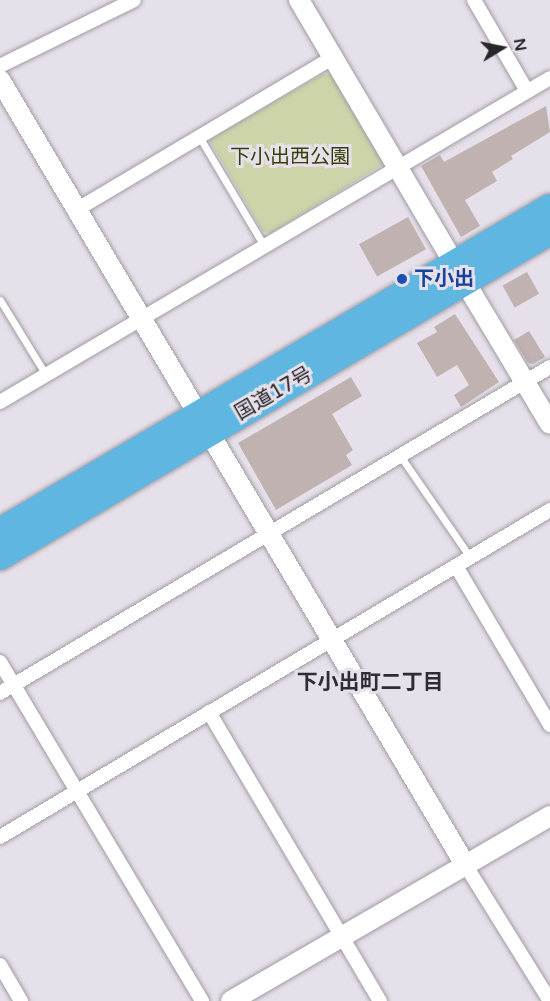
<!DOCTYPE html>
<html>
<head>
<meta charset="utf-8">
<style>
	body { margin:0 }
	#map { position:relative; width:550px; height:1001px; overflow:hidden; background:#e6e0ea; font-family:"Varela Round","Noto Sans JP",sans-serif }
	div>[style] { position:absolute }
	.green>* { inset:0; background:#cdd4a9 }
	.building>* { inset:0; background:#bfb2b0; transform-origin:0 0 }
	.roads { filter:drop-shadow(0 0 2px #a19ba4) drop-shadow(0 0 2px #a19ba4) }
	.lane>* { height:7px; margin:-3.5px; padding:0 3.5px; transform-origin:3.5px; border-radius:3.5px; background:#fff }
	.street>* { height:14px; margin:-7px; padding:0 7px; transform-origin:7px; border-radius:7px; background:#fff }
	.secondary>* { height:20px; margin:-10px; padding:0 10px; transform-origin:10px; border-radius:10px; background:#fff }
	.highway>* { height:26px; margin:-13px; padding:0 13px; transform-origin:13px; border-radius:13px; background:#5fb6e1 }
	.dots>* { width:16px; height:16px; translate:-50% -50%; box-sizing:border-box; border:3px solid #e6e0ea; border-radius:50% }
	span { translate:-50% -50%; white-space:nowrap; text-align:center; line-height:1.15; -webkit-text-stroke:6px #e6e0ea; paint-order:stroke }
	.park-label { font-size:20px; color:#393e08 }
	.transit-label { font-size:20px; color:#164399; font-weight:700 }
	.left { translate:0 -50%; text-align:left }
	.street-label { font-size:20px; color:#282629 }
	.neighbourhood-label { font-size:21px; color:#312c33; font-weight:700 }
	.north { position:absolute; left:472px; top:18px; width:60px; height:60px; -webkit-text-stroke:4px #e6e0ea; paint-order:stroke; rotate:80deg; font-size:16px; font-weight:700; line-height:24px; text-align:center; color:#282629 }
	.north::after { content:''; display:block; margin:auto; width:21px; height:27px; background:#282629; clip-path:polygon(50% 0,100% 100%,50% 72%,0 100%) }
</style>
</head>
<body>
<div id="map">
	<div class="green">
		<div style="clip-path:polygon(323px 74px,332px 74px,383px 158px,382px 165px,271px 233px,263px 232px,209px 140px)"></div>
	</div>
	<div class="building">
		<div style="clip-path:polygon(546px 106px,550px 132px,511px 156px,513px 159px,492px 172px,497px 181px,465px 200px,480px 226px,461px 237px,421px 166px,440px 155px,444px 162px)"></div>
		<div style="left:408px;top:217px;width:37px;height:56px;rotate:61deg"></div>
		<div style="left:527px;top:272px;width:25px;height:28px;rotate:61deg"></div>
		<div style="clip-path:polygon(455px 314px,499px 382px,461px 407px,454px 395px,469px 385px,457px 365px,437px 377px,417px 343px,437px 332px,434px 327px)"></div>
		<div style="clip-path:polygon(529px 331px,545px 357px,533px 364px,528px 363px,514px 340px)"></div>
		<div style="clip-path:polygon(351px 377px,362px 396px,332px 414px,353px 450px,346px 455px,352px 465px,276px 510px,238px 443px)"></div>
	</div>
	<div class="roads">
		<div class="lane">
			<div style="left:200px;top:138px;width:126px;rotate:59.3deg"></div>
			<div style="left:0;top:300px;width:88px;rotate:58.5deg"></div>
			<div style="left:401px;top:457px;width:121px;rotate:55.4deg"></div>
		</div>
		<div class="street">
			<div style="left:474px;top:0;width:105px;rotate:59.8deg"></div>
			<div style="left:0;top:66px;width:149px;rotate:-26.2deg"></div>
			<div style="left:76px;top:210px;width:298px;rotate:-30.7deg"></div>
			<div style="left:0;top:402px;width:638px;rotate:-30.5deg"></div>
			<div style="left:456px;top:566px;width:185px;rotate:59.4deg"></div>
			<div style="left:0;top:662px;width:395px;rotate:59.2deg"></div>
			<div style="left:0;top:693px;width:639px;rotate:-30.66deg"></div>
			<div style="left:209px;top:712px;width:336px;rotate:59.4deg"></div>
			<div style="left:0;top:837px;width:640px;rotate:-30.73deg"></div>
			<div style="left:466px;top:866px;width:159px;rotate:58.1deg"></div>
			<div style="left:0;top:965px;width:42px;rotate:59.7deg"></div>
		</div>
		<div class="secondary">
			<div style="left:299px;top:0;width:305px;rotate:59.5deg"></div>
			<div style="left:0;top:80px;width:914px;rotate:59.34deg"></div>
			<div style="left:465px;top:282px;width:165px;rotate:59.1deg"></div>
			<div style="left:231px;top:1001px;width:369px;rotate:-30.1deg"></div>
		</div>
		<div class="highway">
			<div style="left:0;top:531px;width:638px;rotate:-30.5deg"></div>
			<div style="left:0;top:557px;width:639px;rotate:-30.58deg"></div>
		</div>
	</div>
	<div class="dots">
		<div style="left:402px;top:279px;background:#1a4fb4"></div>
	</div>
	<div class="park-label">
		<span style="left:290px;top:157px">下小出西公園</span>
	</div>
	<div class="transit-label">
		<span class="left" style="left:414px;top:279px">下小出</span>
	</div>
	<div class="street-label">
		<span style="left:274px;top:394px;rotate:-30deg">国道17号</span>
	</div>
	<div class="neighbourhood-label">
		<span style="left:370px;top:683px">下小出町二丁目</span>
	</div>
	<div class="north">N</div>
</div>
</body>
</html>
